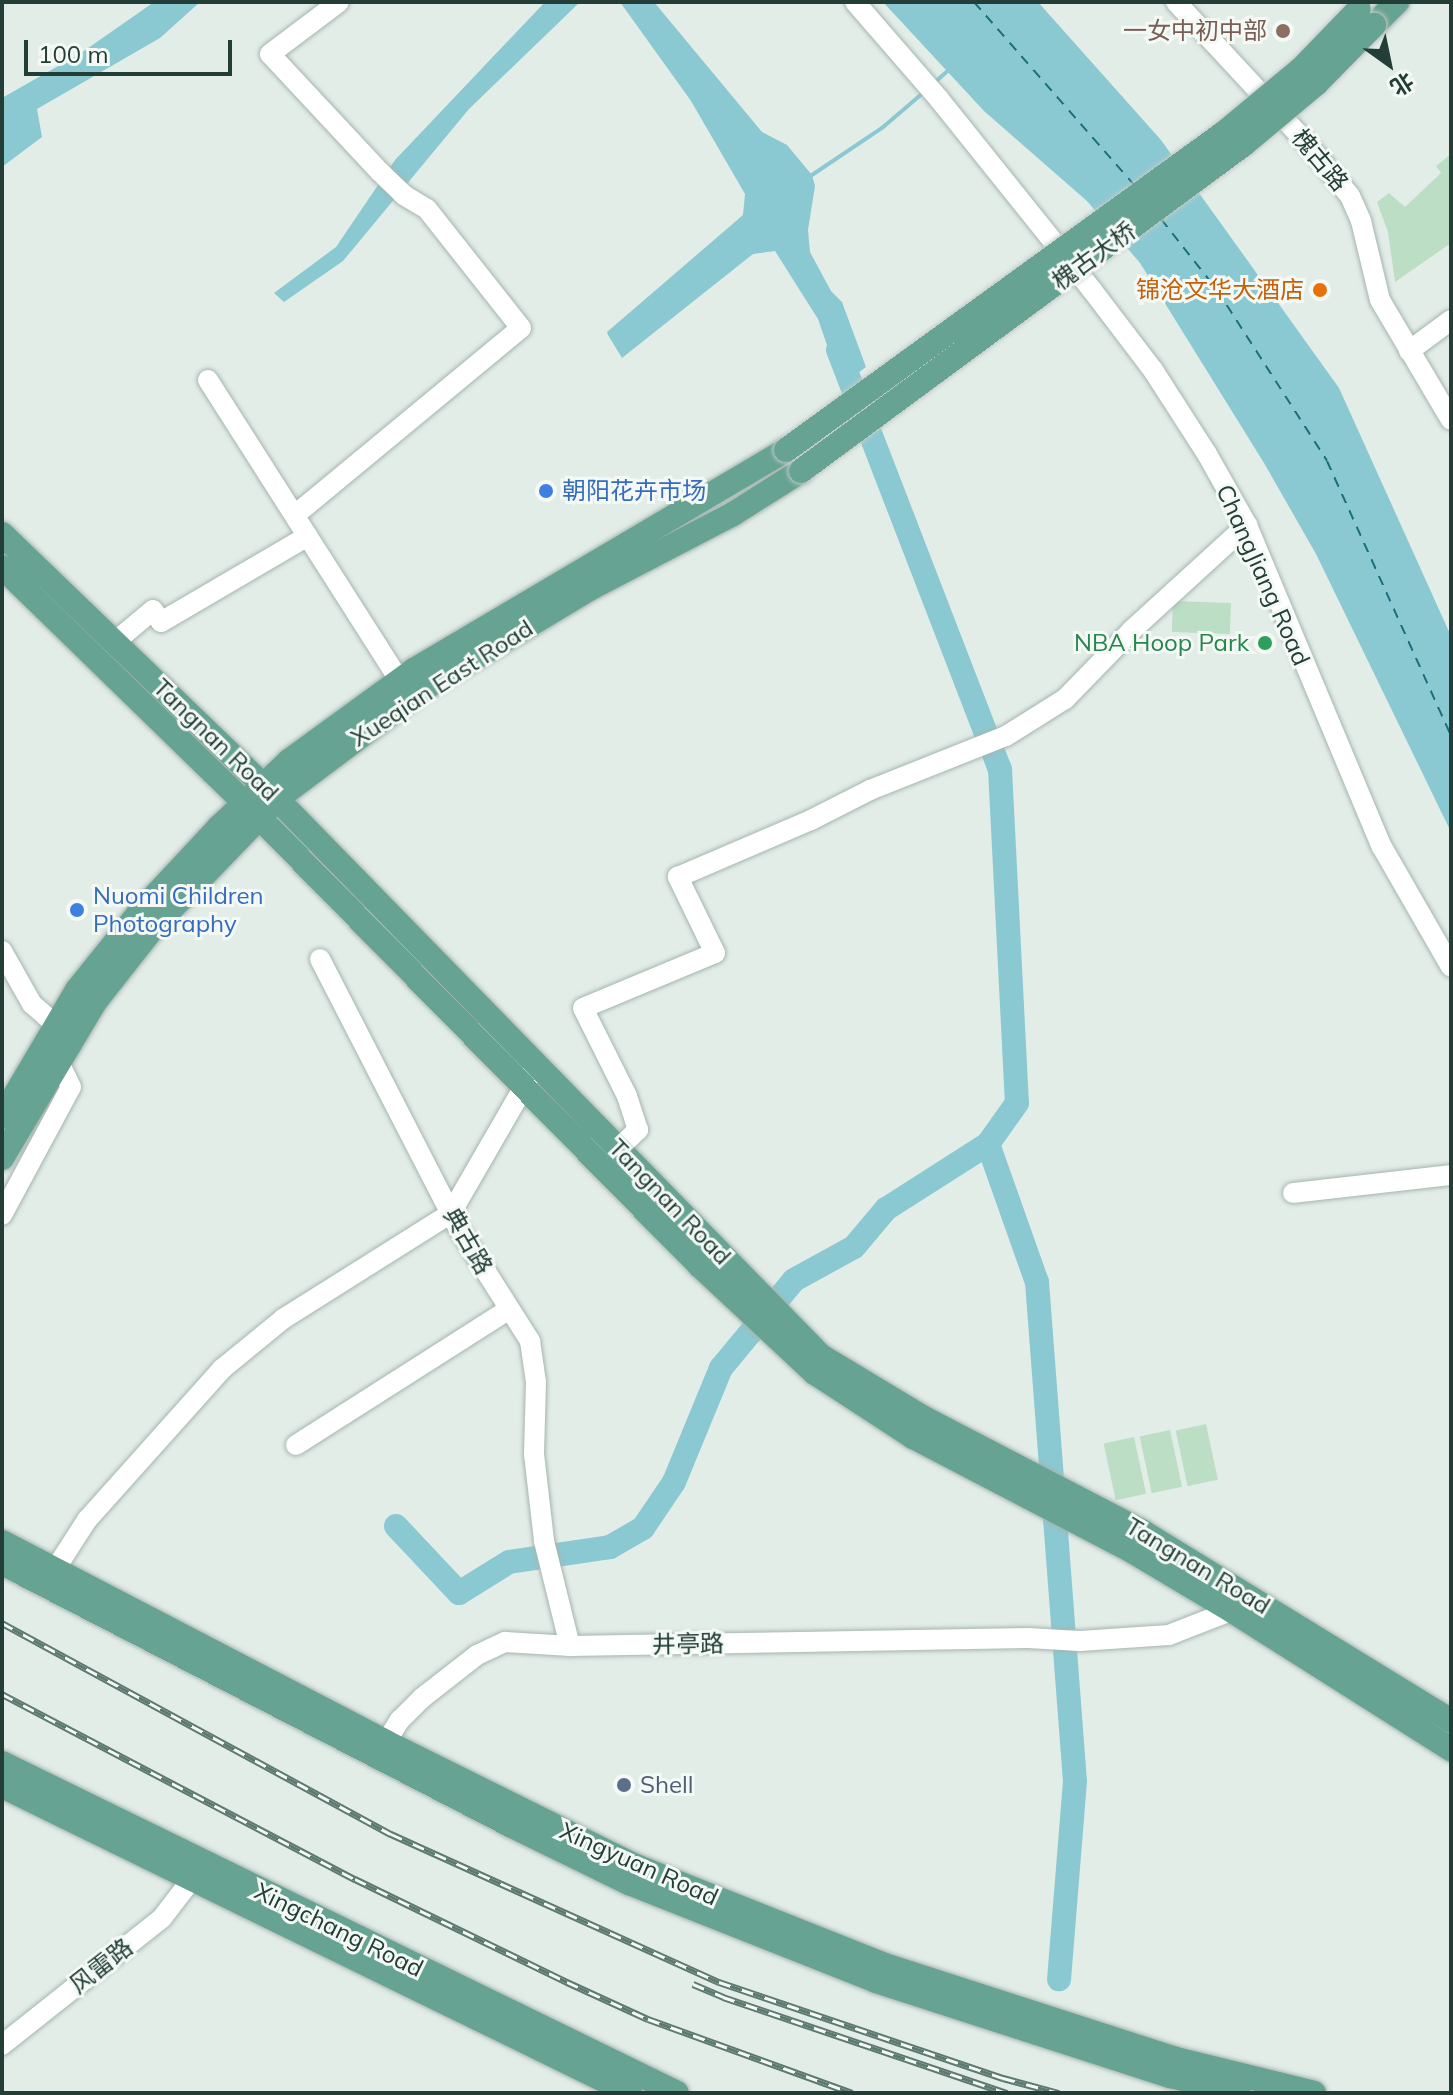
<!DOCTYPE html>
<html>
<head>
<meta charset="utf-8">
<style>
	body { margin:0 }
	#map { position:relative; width:1453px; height:2095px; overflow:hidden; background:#e3ede8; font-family:Mulish,"Noto Sans SC",sans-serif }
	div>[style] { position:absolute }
	.green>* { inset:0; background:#bcdec4; transform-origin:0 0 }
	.water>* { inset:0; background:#8bc9d2 }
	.stream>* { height:4px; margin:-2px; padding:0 2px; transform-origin:2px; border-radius:2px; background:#8bc9d2 }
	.river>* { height:24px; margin:-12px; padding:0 12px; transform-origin:12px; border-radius:12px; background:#8bc9d2 }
	.ferry>* { height:2px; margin-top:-1px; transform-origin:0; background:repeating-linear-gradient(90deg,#1c6d7b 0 10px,transparent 0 18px) }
	.roads { filter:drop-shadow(0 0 2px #a5b5af) drop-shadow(0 0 2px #a5b5af) }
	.minor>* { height:20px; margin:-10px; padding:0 10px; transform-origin:10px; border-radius:10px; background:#fff }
	.major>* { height:24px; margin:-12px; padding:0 12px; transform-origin:12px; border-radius:12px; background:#67a392 }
	.rail>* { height:7px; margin-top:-3.5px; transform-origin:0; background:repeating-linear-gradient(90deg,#f4f9f6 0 12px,#5d7a71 0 24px); box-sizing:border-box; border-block:2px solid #5d7a71 }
	.bridges { filter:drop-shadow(0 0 2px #c1c9c7) drop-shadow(0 0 2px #c1c9c7) }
	.major-bridge>* { height:24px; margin:-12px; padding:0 12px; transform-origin:12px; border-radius:12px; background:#67a392 }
	.dots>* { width:22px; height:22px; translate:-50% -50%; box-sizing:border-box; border:4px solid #f4f9f6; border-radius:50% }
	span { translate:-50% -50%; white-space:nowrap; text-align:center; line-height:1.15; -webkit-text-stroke:6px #f4f9f6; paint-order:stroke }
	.education-label { font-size:24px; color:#785e54 }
	.right { translate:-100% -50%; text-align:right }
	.street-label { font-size:24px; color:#223e36 }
	.food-label { font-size:24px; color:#c56008 }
	.shop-label { font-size:24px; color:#366cbe }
	.left { translate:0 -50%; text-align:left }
	.leisure-label { font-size:24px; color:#27864d }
	.service-label { font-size:24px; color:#4e5e75 }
	.frame { position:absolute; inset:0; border:4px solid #223e36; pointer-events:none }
	.north { position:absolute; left:1349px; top:24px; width:80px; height:80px; -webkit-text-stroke:6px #f4f9f6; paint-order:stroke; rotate:147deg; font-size:22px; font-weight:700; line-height:32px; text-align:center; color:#223e36 }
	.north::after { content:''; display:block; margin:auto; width:28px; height:36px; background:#223e36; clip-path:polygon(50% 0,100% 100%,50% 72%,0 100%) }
	.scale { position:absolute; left:24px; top:40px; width:208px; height:36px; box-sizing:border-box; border:4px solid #223e36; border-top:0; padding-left:10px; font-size:24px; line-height:28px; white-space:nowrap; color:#223e36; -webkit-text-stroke:6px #f4f9f6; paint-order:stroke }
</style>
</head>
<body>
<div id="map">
	<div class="green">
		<div style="clip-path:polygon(1451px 154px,1451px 243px,1395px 282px,1388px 232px,1377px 202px,1389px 193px,1405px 207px,1441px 173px,1436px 166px)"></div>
		<div style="left:1173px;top:601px;width:58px;height:31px;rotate:2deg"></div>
		<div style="left:1206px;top:1424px;width:57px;height:31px;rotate:78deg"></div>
		<div style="left:1170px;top:1430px;width:58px;height:31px;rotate:78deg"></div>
		<div style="left:1134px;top:1437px;width:58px;height:31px;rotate:78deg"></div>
	</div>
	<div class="water">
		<div style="clip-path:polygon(154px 2px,200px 2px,160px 38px,37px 109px,42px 137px,2px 167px,2px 98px,81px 53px)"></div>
		<div style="clip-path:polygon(545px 2px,580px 2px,469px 109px,343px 261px,284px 302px,274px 293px,336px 247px,395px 160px)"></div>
		<div style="clip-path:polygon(620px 2px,654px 2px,762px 132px,787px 145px,812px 175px,815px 186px,808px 230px,810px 252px,831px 291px,842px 302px,866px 367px,841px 386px,818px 319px,775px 251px,753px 254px,622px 358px,608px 335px,607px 332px,743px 215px,745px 194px,691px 101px)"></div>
		<div style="clip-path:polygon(883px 2px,1038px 2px,1161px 140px,1339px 388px,1451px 636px,1451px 832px,1316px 554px,1264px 463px,1140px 263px,1087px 201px,984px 111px)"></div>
	</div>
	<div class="stream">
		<div style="left:933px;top:84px;width:24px;rotate:-42deg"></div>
		<div style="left:809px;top:177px;width:88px;rotate:-33.9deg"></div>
		<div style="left:882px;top:128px;width:55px;rotate:-40.6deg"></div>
	</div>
	<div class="river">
		<div style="left:838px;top:350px;width:449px;rotate:68.9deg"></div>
		<div style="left:1000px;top:769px;width:334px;rotate:87.1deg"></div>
		<div style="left:1017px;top:1103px;width:50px;rotate:125.3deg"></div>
		<div style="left:988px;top:1144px;width:146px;rotate:70.5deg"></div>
		<div style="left:1037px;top:1282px;width:500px;rotate:85.65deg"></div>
		<div style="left:1075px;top:1781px;width:199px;rotate:94.6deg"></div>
		<div style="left:396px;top:1526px;width:92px;rotate:46.8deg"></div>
		<div style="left:459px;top:1593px;width:59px;rotate:-31.8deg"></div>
		<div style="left:509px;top:1562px;width:102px;rotate:-8.4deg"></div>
		<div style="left:610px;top:1547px;width:38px;rotate:-30deg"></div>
		<div style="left:643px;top:1528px;width:55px;rotate:-56deg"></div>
		<div style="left:674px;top:1482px;width:123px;rotate:-67.6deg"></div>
		<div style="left:721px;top:1368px;width:114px;rotate:-50.3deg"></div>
		<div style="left:794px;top:1280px;width:68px;rotate:-28.8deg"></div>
		<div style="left:854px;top:1247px;width:50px;rotate:-49.9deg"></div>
		<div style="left:886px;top:1209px;width:121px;rotate:-32.5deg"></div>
	</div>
	<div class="ferry">
		<div style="left:974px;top:2px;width:244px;rotate:48.8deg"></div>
		<div style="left:1161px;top:219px;width:90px;rotate:51.7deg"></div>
		<div style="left:1217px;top:290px;width:203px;rotate:57.2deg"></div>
		<div style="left:1327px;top:461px;width:301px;rotate:65.7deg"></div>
	</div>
	<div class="roads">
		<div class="minor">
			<div style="left:855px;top:2px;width:128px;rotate:49.1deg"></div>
			<div style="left:939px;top:99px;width:245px;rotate:51.3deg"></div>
			<div style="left:1092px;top:290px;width:101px;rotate:52.7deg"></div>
			<div style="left:1153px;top:370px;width:100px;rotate:57.3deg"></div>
			<div style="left:1207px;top:454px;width:81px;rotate:60.6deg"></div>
			<div style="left:1247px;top:525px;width:349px;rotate:67.3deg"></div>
			<div style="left:1382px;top:847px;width:138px;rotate:60.1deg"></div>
			<div style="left:1176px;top:2px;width:188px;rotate:47.2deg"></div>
			<div style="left:1304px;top:140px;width:72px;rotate:50.6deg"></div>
			<div style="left:1350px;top:196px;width:27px;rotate:66deg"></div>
			<div style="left:1361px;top:221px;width:81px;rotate:76.5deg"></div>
			<div style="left:1380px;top:300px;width:139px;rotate:59.4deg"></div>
			<div style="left:1409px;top:351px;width:52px;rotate:-36.4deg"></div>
			<div style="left:208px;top:380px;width:356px;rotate:57.5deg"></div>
			<div style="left:295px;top:515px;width:293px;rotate:-39.6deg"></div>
			<div style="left:521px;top:328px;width:152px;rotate:-128.3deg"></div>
			<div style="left:427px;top:209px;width:27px;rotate:-149deg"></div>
			<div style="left:404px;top:195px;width:33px;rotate:-136deg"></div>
			<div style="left:380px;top:172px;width:161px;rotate:-133deg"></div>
			<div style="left:270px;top:54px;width:86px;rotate:-37deg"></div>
			<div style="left:116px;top:641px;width:48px;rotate:-40deg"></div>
			<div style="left:153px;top:610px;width:14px;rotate:56deg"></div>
			<div style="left:161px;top:622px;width:170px;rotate:-30.3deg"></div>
			<div style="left:2px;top:951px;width:61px;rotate:60.5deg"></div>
			<div style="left:32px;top:1004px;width:30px;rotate:41deg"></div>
			<div style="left:320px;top:959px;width:304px;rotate:62.8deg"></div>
			<div style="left:459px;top:1229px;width:133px;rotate:57.6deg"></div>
			<div style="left:530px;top:1341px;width:41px;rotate:81.7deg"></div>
			<div style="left:536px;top:1382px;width:72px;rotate:91.6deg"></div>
			<div style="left:534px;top:1454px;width:88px;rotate:83.4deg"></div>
			<div style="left:544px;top:1541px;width:108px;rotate:76.1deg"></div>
			<div style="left:618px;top:1149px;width:28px;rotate:-44deg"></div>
			<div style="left:638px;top:1130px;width:36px;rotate:-108deg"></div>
			<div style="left:627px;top:1096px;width:98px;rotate:-116.6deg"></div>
			<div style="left:583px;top:1008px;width:143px;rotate:-22.6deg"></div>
			<div style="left:715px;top:953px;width:85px;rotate:-116deg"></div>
			<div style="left:678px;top:877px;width:145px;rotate:-23.2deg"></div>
			<div style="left:811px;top:820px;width:66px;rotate:-27deg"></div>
			<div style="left:870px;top:790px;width:146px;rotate:-21.7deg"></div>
			<div style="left:1006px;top:736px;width:70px;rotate:-32.1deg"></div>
			<div style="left:1065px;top:699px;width:96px;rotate:-45.8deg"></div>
			<div style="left:1132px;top:630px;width:156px;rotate:-42.4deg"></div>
			<div style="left:1293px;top:1193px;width:159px;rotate:-6.5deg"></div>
			<div style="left:2px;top:1215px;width:145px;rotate:-61.7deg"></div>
			<div style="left:71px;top:1087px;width:28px;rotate:-116deg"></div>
			<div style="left:296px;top:1445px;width:251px;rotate:-32.5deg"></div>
			<div style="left:47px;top:1582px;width:74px;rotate:-57.2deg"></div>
			<div style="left:87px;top:1520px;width:203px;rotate:-48.2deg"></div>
			<div style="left:222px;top:1369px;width:79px;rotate:-39.3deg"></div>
			<div style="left:283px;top:1319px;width:199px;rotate:-32.2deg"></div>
			<div style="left:451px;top:1213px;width:172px;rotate:-60deg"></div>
			<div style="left:386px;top:1742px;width:26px;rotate:-58deg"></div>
			<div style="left:400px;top:1720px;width:31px;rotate:-45deg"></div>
			<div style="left:422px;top:1698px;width:70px;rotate:-38deg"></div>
			<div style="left:477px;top:1655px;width:31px;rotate:-25deg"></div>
			<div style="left:505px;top:1642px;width:65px;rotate:3.5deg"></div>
			<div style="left:570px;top:1646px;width:458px;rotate:-1deg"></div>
			<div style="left:1028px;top:1638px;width:52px;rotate:3.3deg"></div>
			<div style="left:1080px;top:1641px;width:89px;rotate:-3.9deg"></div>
			<div style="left:1169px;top:1635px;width:77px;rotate:-21.3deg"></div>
			<div style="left:2px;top:2045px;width:204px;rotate:-38.4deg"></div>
			<div style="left:162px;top:1918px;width:49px;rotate:-52.4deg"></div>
		</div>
		<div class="major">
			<div style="left:1374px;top:25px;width:33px;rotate:-45deg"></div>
			<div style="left:2px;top:534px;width:382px;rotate:43.9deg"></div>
			<div style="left:277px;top:799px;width:779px;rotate:45.68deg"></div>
			<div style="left:821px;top:1356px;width:118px;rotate:31.1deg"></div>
			<div style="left:922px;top:1417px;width:249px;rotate:27.5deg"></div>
			<div style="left:1143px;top:1532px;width:361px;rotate:31.5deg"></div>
			<div style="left:2px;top:567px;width:337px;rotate:44.2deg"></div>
			<div style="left:244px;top:802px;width:649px;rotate:45.5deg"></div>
			<div style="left:699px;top:1265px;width:158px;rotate:43deg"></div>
			<div style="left:815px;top:1373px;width:117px;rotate:33.1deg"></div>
			<div style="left:913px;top:1437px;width:247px;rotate:27.5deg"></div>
			<div style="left:1132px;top:1551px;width:119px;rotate:30.9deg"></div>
			<div style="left:1234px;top:1612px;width:257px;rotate:32.3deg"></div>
			<div style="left:2px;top:1117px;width:147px;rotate:-59.4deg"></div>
			<div style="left:77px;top:990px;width:97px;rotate:-51.2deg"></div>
			<div style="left:138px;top:914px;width:119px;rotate:-47deg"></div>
			<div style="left:219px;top:827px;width:96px;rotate:-43.3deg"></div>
			<div style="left:289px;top:761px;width:155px;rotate:-36.1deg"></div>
			<div style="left:414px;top:670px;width:432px;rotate:-30.6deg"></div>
			<div style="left:2px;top:1158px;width:182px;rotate:-59.2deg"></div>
			<div style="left:95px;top:1002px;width:95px;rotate:-51.8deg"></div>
			<div style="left:154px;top:927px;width:178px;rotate:-46.1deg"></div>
			<div style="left:277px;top:799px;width:185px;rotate:-36.9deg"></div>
			<div style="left:425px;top:688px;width:192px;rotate:-31.1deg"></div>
			<div style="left:589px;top:589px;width:162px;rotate:-27.5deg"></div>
			<div style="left:733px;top:514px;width:80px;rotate:-32.3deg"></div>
			<div style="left:2px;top:1542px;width:433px;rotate:27.5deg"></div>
			<div style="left:386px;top:1742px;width:279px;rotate:26.4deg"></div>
			<div style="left:636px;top:1866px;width:265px;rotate:21.7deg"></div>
			<div style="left:882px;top:1964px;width:309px;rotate:17.9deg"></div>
			<div style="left:1176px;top:2059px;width:142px;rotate:13.8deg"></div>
			<div style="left:2px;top:1563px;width:572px;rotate:27.28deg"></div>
			<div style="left:510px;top:1825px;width:132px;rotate:26deg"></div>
			<div style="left:629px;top:1883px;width:266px;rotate:21.6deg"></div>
			<div style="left:876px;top:1981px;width:310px;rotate:17.9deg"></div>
			<div style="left:1171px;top:2076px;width:70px;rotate:14deg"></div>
			<div style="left:2px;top:1763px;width:751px;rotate:26.05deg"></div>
			<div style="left:2px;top:1786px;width:699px;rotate:26.05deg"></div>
		</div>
	</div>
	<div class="rail">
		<div style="left:2px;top:1623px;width:443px;rotate:28.5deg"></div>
		<div style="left:391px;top:1834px;width:360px;rotate:24.3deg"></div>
		<div style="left:719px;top:1982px;width:300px;rotate:18.7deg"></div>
		<div style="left:1003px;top:2078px;width:58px;rotate:15deg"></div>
		<div style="left:2px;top:1694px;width:399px;rotate:27.7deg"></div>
		<div style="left:355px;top:1879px;width:236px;rotate:25.9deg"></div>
		<div style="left:567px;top:1982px;width:89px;rotate:24.6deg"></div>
		<div style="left:648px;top:2019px;width:217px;rotate:19.9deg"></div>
		<div style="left:693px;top:1984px;width:33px;rotate:23deg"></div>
		<div style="left:723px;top:1997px;width:300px;rotate:18.7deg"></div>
	</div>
	<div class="bridges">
		<div class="major-bridge">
			<div style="left:786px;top:450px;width:542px;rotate:-35.92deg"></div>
			<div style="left:1225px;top:132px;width:99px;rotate:-39.7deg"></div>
			<div style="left:1301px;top:69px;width:83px;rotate:-46deg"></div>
			<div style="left:801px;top:471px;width:549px;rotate:-36.41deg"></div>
			<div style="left:1243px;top:145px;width:95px;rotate:-39.9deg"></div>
			<div style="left:1316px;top:84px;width:83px;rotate:-45.5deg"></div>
		</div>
	</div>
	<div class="dots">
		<div style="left:1283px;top:31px;background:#8d6e63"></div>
		<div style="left:1320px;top:290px;background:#e8710a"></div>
		<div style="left:546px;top:491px;background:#3f7fe0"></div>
		<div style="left:1265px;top:643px;background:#2e9e5b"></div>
		<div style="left:77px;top:910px;background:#3f7fe0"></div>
		<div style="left:624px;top:1785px;background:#5c6f8a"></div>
	</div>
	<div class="education-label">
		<span class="right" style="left:1267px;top:31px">一女中初中部</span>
	</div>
	<div class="street-label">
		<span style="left:1320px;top:160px;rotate:50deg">槐古路</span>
		<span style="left:1094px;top:256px;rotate:-36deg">槐古大桥</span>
		<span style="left:1263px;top:575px;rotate:66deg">ChangJiang Road</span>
		<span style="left:442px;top:683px;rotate:-33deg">Xueqian East Road</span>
		<span style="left:216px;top:740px;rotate:44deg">Tangnan Road</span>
		<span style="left:670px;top:1202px;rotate:46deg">Tangnan Road</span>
		<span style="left:468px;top:1241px;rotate:60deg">典古路</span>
		<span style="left:1198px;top:1566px;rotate:31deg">Tangnan Road</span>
		<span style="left:688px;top:1644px;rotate:-1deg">井亭路</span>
		<span style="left:639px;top:1864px;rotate:24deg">Xingyuan Road</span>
		<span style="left:339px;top:1930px;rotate:26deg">Xingchang Road</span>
		<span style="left:101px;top:1966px;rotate:-38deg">风雷路</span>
	</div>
	<div class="food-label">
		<span class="right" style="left:1304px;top:290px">锦沧文华大酒店</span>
	</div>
	<div class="shop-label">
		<span class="left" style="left:562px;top:491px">朝阳花卉市场</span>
		<span class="left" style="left:93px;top:910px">Nuomi Children<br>Photography</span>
	</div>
	<div class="leisure-label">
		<span class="right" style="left:1249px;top:643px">NBA Hoop Park</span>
	</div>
	<div class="service-label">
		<span class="left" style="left:640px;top:1785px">Shell</span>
	</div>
	<div class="frame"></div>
	<div class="north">北</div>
	<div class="scale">100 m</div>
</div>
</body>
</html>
